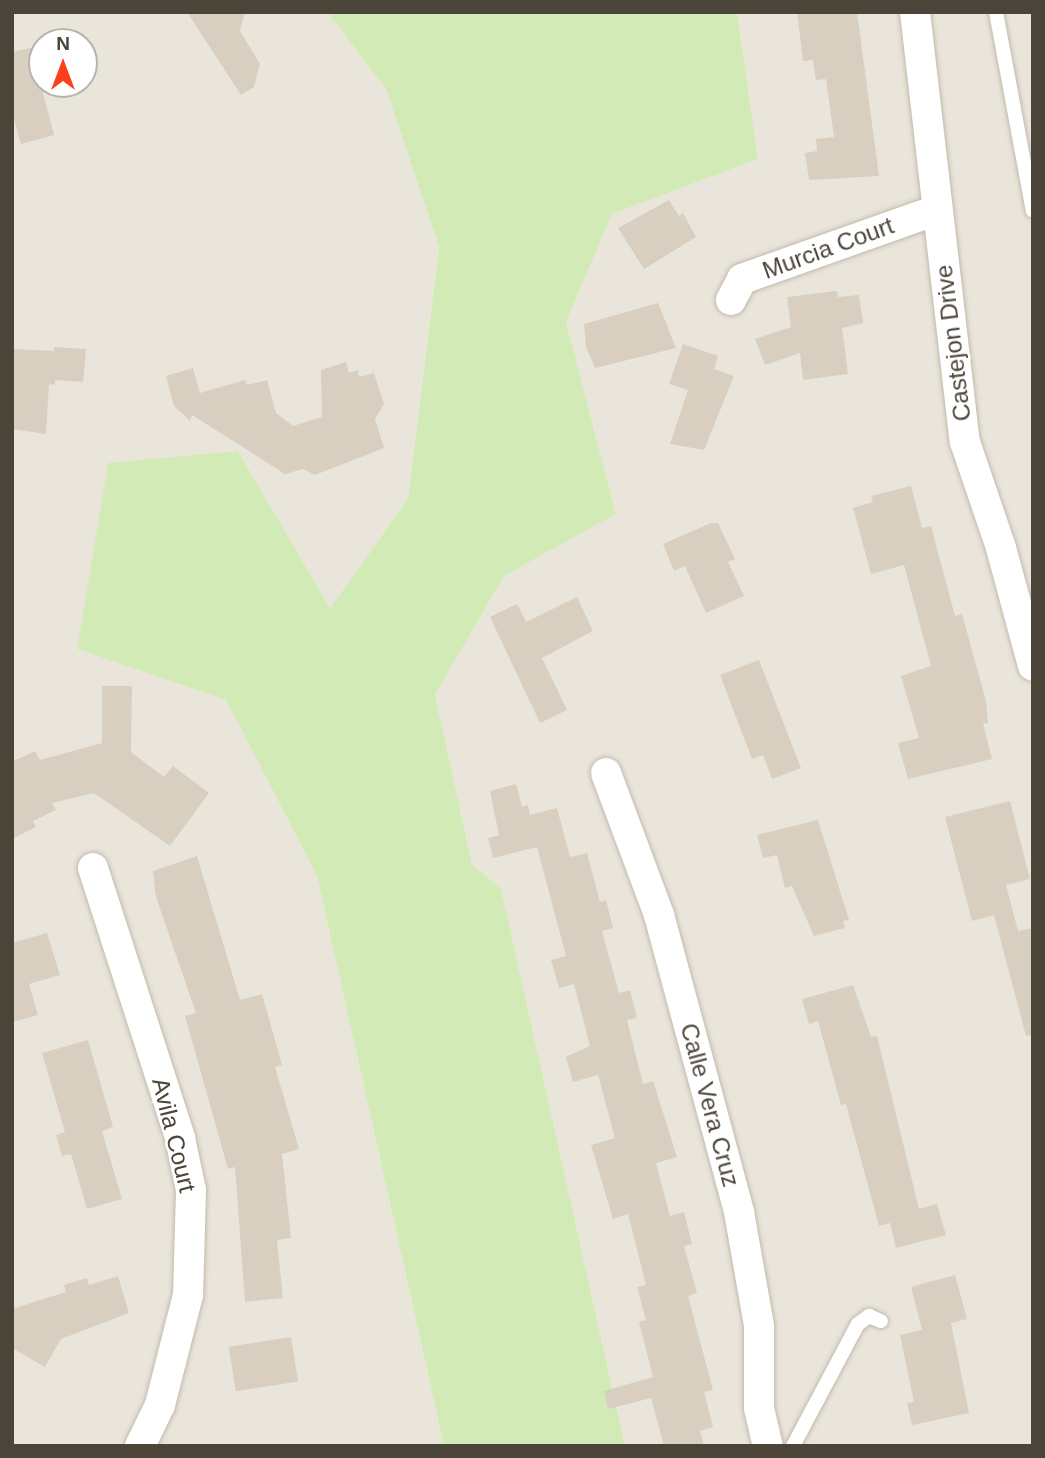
<!DOCTYPE html>
<html>
<head>
<meta charset="utf-8">
<style>
	body { margin:0 }
	#map { position:relative; width:1045px; height:1458px; overflow:hidden; background:#f6f3ec; font-family:Arial,sans-serif }
	div>[style] { position:absolute }
	.residential>* { inset:0; background:#eae5da }
	.green>* { inset:0; background:#d2eab5 }
	.building>* { inset:0; background:#d8cfc1; transform-origin:0 0 }
	.roads { filter:drop-shadow(0 0 2px #c2bbae) drop-shadow(0 0 2px #c2bbae) }
	.lane>* { height:14px; margin:-7px; padding:0 7px; transform-origin:7px; border-radius:7px; background:#fff }
	.street>* { height:30px; margin:-15px; padding:0 15px; transform-origin:15px; border-radius:15px; background:#fff }
	span { translate:-50% -50%; white-space:nowrap; text-align:center; line-height:1.15; -webkit-text-stroke:5px #fff; paint-order:stroke }
	.street-label { font-size:24px; color:#4b4439 }
	.frame { position:absolute; inset:0; border:14px solid #4b4439; pointer-events:none }
	.north { position:absolute; left:28px; top:28px; width:70px; height:70px; box-sizing:border-box; background:#fff; border:2px solid #b7b4b0; border-radius:50%; rotate:0deg; font-size:19px; font-weight:700; line-height:28px; text-align:center; color:#4b4439 }
	.north::after { content:''; display:block; margin:auto; width:24px; height:32px; background:#fc3f1d; clip-path:polygon(50% 0,100% 100%,50% 72%,0 100%) }
</style>
</head>
<body>
<div id="map">
	<div class="residential">
		<div style="clip-path:polygon(evenodd,12px 12px,327px 12px,386px 89px,439px 247px,408px 499px,330px 608px,238px 451px,77px 649px,226px 700px,317px 876px,444px 1446px,12px 1446px,12px 12px,42px 42px,84px 42px,84px 84px,42px 84px,42px 42px)"></div>
		<div style="clip-path:polygon(737px 12px,1033px 12px,1033px 1446px,625px 1446px,501px 889px,472px 864px,435px 695px,504px 576px,616px 514px,566px 322px,612px 214px,758px 159px)"></div>
	</div>
	<div class="green">
		<div style="clip-path:polygon(327px 12px,737px 12px,758px 159px,612px 214px,566px 322px,616px 514px,504px 576px,435px 695px,472px 864px,501px 889px,625px 1446px,444px 1446px,317px 876px,226px 700px,77px 649px,108px 463px,238px 451px,330px 608px,408px 499px,439px 247px,386px 89px)"></div>
	</div>
	<div class="building">
		<div style="clip-path:polygon(187px 12px,245px 12px,240px 31px,260px 64px,254px 87px,241px 95px)"></div>
		<div style="clip-path:polygon(797px 12px,857px 12px,879px 176px,809px 180px,805px 153px,817px 151px,816px 139px,834px 137px,826px 79px,816px 80px,813px 60px,803px 61px)"></div>
		<div style="clip-path:polygon(31px 48px,54px 135px,21px 144px,12px 112px,12px 52px)"></div>
		<div style="clip-path:polygon(669px 200px,679px 216px,683px 213px,696px 237px,644px 269px,618px 228px)"></div>
		<div style="clip-path:polygon(837px 291px,838px 297px,859px 295px,863px 323px,842px 328px,848px 374px,803px 380px,800px 353px,765px 365px,755px 339px,791px 327px,787px 297px)"></div>
		<div style="clip-path:polygon(658px 303px,676px 348px,595px 368px,586px 347px,584px 324px)"></div>
		<div style="clip-path:polygon(683px 344px,718px 356px,714px 369px,734px 376px,704px 450px,670px 444px,688px 390px,669px 384px)"></div>
		<div style="clip-path:polygon(54px 347px,86px 349px,83px 382px,55px 380px,55px 385px,49px 384px,46px 434px,12px 429px,12px 349px,54px 351px)"></div>
		<div style="clip-path:polygon(346px 362px,349px 373px,358px 370px,359px 377px,374px 373px,384px 404px,375px 419px,384px 448px,315px 475px,303px 469px,285px 474px,192px 415px,190px 421px,174px 406px,166px 376px,193px 368px,200px 393px,245px 380px,247px 385px,267px 380px,276px 413px,293px 426px,322px 417px,321px 370px)"></div>
		<div style="clip-path:polygon(911px 486px,922px 528px,931px 526px,955px 616px,962px 614px,986px 701px,988px 723px,983px 724px,992px 759px,908px 779px,898px 743px,919px 738px,901px 676px,931px 666px,904px 565px,871px 574px,853px 508px,873px 502px,871px 496px)"></div>
		<div style="clip-path:polygon(711px 523px,718px 523px,735px 559px,728px 562px,744px 596px,706px 613px,685px 566px,674px 571px,663px 544px)"></div>
		<div style="clip-path:polygon(577px 597px,593px 631px,542px 658px,567px 710px,540px 723px,490px 617px,517px 604px,526px 622px)"></div>
		<div style="clip-path:polygon(759px 660px,801px 768px,772px 779px,763px 755px,752px 759px,720px 675px)"></div>
		<div style="clip-path:polygon(102px 686px,132px 686px,131px 752px,164px 777px,173px 766px,209px 793px,170px 846px,94px 793px,52px 803px,56px 810px,33px 821px,36px 827px,12px 839px,12px 762px,35px 751px,40px 760px,102px 743px)"></div>
		<div style="clip-path:polygon(516px 784px,522px 807px,528px 805px,530px 815px,557px 808px,570px 857px,587px 853px,600px 902px,606px 900px,613px 928px,602px 931px,619px 993px,630px 990px,637px 1018px,627px 1020px,643px 1084px,653px 1081px,677px 1157px,656px 1163px,670px 1216px,684px 1212px,692px 1244px,684px 1246px,697px 1293px,688px 1296px,713px 1390px,704px 1392px,713px 1427px,700px 1431px,704px 1446px,664px 1446px,651px 1398px,608px 1409px,604px 1391px,653px 1377px,639px 1322px,646px 1320px,637px 1287px,646px 1285px,628px 1214px,613px 1219px,591px 1145px,615px 1138px,598px 1075px,573px 1082px,566px 1057px,590px 1046px,574px 984px,559px 988px,551px 960px,566px 956px,537px 847px,493px 858px,488px 838px,499px 835px,490px 791px)"></div>
		<div style="clip-path:polygon(1010px 801px,1030px 879px,1006px 885px,1018px 931px,1033px 928px,1033px 1035px,1026px 1036px,994px 915px,972px 921px,945px 817px)"></div>
		<div style="clip-path:polygon(818px 820px,849px 920px,843px 921px,845px 928px,814px 936px,792px 886px,785px 888px,777px 855px,763px 858px,757px 835px)"></div>
		<div style="clip-path:polygon(197px 856px,240px 1000px,262px 994px,282px 1065px,275px 1067px,299px 1149px,282px 1154px,291px 1238px,277px 1240px,283px 1298px,245px 1302px,235px 1167px,228px 1169px,185px 1016px,196px 1013px,156px 897px,153px 871px)"></div>
		<div style="clip-path:polygon(47px 933px,60px 975px,29px 984px,38px 1015px,12px 1022px,12px 943px)"></div>
		<div style="clip-path:polygon(853px 985px,871px 1037px,877px 1036px,919px 1209px,937px 1204px,946px 1235px,896px 1248px,890px 1223px,879px 1226px,846px 1104px,841px 1105px,818px 1021px,809px 1024px,802px 999px)"></div>
		<div style="clip-path:polygon(88px 1040px,113px 1127px,102px 1131px,122px 1199px,87px 1209px,71px 1154px,62px 1156px,56px 1135px,65px 1132px,42px 1053px)"></div>
		<div style="clip-path:polygon(955px 1275px,967px 1319px,951px 1323px,969px 1413px,912px 1425px,907px 1403px,914px 1402px,900px 1335px,922px 1330px,911px 1287px)"></div>
		<div style="clip-path:polygon(118px 1276px,129px 1313px,61px 1339px,45px 1367px,12px 1348px,12px 1309px,66px 1292px,64px 1285px,87px 1278px,89px 1285px)"></div>
		<div style="left:291px;top:1337px;width:45px;height:63px;rotate:81deg"></div>
	</div>
	<div class="roads">
		<div class="lane">
			<div style="left:996px;top:12px;width:202px;rotate:79.5deg"></div>
			<div style="left:793px;top:1446px;width:138px;rotate:-62deg"></div>
			<div style="left:858px;top:1324px;width:14px;rotate:-36deg"></div>
			<div style="left:869px;top:1316px;width:13px;rotate:23deg"></div>
		</div>
		<div class="street">
			<div style="left:915px;top:12px;width:433px;rotate:83.4deg"></div>
			<div style="left:965px;top:442px;width:112px;rotate:71.2deg"></div>
			<div style="left:1001px;top:548px;width:122px;rotate:74.8deg"></div>
			<div style="left:731px;top:300px;width:24px;rotate:-62deg"></div>
			<div style="left:742px;top:279px;width:207px;rotate:-19.5deg"></div>
			<div style="left:606px;top:773px;width:152px;rotate:69.5deg"></div>
			<div style="left:659px;top:915px;width:308px;rotate:74.9deg"></div>
			<div style="left:739px;top:1212px;width:116px;rotate:80deg"></div>
			<div style="left:759px;top:1326px;width:82px;rotate:90deg"></div>
			<div style="left:759px;top:1408px;width:39px;rotate:77deg"></div>
			<div style="left:93px;top:868px;width:284px;rotate:72.1deg"></div>
			<div style="left:180px;top:1138px;width:53px;rotate:78.1deg"></div>
			<div style="left:191px;top:1190px;width:105px;rotate:91.6deg"></div>
			<div style="left:188px;top:1295px;width:114px;rotate:104.3deg"></div>
			<div style="left:160px;top:1405px;width:46px;rotate:116deg"></div>
		</div>
	</div>
	<div class="street-label">
		<span style="left:828px;top:248px;rotate:-20deg">Murcia Court</span>
		<span style="left:953px;top:343px;rotate:-97deg">Castejon Drive</span>
		<span style="left:710px;top:1105px;rotate:75deg">Calle Vera Cruz</span>
		<span style="left:174px;top:1135px;rotate:76deg">Avila Court</span>
	</div>
	<div class="frame"></div>
	<div class="north">N</div>
</div>
</body>
</html>
